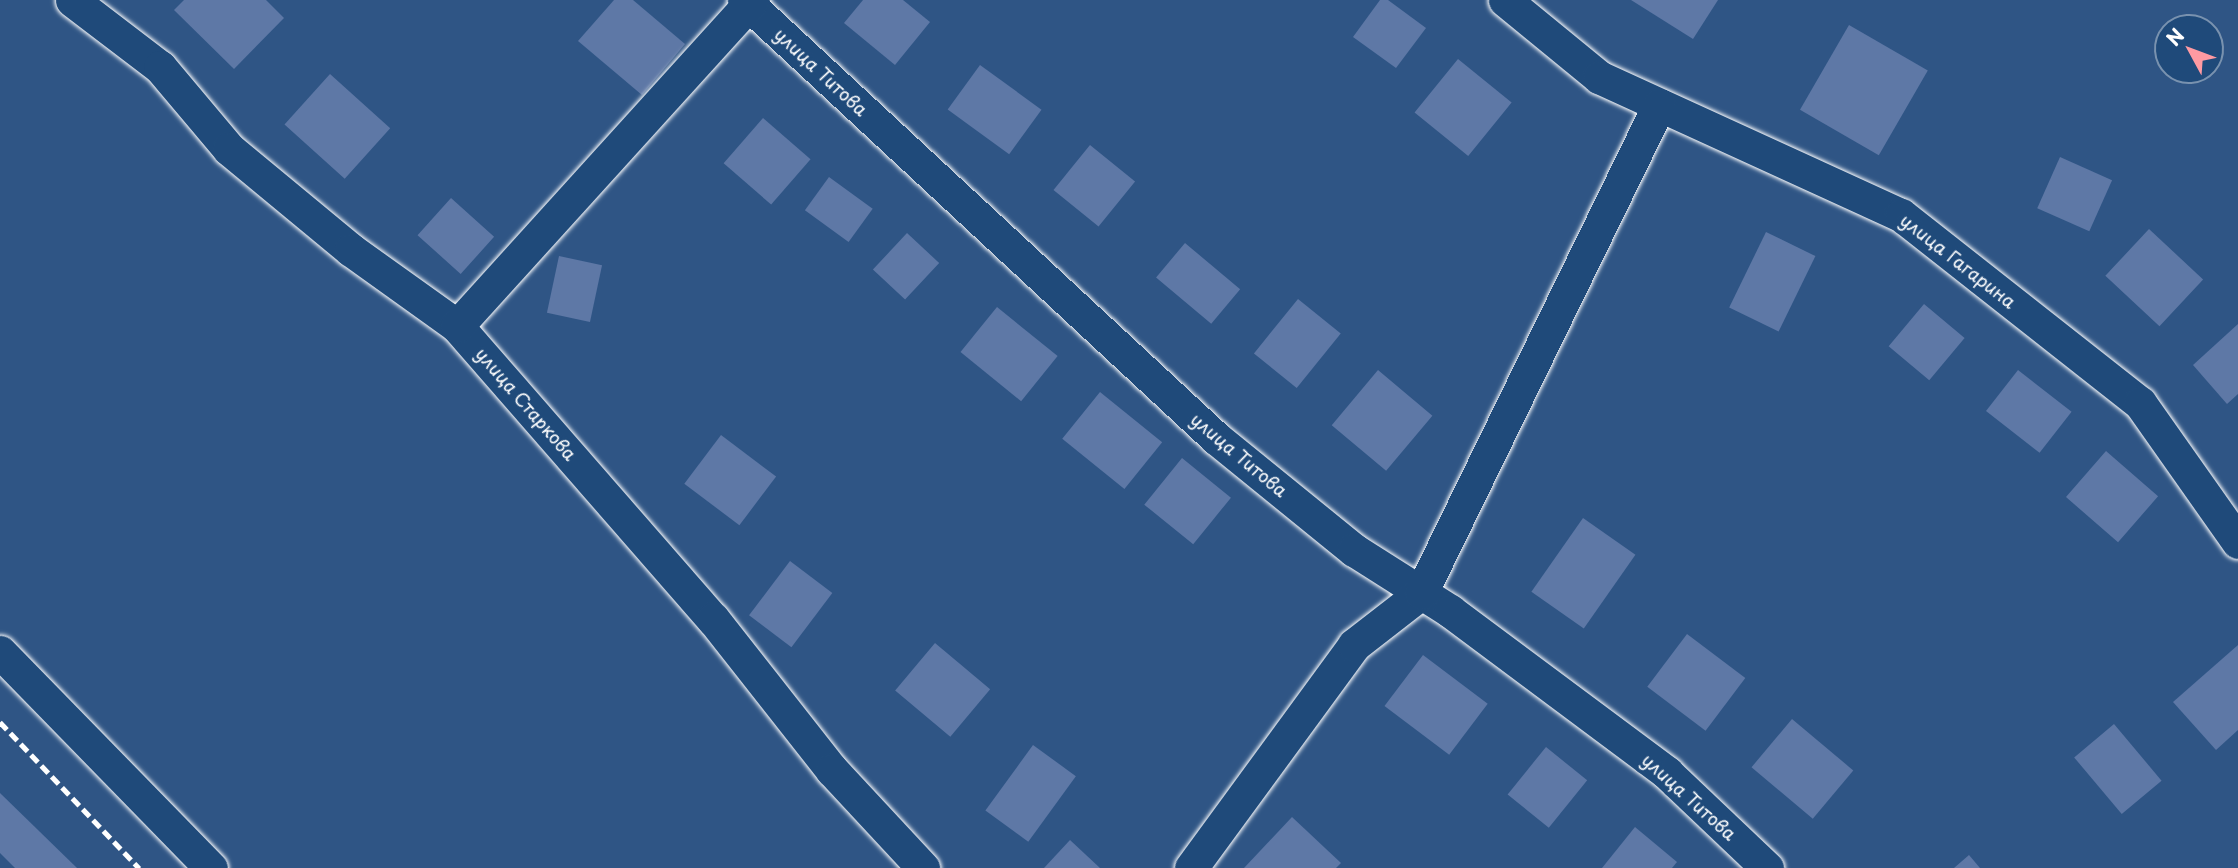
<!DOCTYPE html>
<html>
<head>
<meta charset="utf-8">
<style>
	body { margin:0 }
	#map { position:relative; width:2238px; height:868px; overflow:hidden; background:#2f5585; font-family:"Playpen Sans",sans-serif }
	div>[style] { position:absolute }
	.building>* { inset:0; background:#5e78a6; transform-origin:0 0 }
	.roads { filter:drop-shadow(0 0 2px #fff) drop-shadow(0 0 2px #fff) }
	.minor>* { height:33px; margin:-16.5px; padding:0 16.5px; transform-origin:16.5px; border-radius:16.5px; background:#1f4a7a }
	.rail>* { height:5px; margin-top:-2.5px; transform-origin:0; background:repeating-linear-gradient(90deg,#fff 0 10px,transparent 0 15px) }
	span { translate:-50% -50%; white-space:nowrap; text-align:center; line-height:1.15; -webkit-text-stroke:7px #1f4a7a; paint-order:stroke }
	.street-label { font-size:18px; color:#fff }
	.north { position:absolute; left:2154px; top:14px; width:70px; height:70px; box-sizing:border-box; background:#1f4a7a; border:2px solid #7992af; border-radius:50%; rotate:311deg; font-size:19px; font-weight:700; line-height:28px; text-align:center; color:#fff }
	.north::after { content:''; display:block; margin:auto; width:24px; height:32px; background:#ff9aa2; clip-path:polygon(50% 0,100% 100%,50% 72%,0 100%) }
</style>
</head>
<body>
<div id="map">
	<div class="building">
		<div style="clip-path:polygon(184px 0,266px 0,284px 18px,234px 69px,174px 10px)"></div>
		<div style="clip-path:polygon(614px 0,633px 0,685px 44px,642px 95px,578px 41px)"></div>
		<div style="clip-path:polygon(863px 0,903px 0,930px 22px,895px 65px,844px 23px)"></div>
		<div style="clip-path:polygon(1380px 0,1388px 0,1426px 28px,1396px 68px,1353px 37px)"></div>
		<div style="clip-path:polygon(1631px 0,1718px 0,1693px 39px)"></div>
		<div style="left:1849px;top:25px;width:91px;height:98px;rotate:30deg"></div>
		<div style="left:1458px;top:59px;width:69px;height:69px;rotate:39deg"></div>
		<div style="left:980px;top:65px;width:76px;height:55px;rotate:36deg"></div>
		<div style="left:330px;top:74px;width:81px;height:68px;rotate:42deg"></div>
		<div style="left:763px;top:118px;width:63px;height:60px;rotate:41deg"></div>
		<div style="left:1090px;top:145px;width:58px;height:58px;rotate:39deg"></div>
		<div style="left:2060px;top:157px;width:57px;height:56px;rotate:24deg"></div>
		<div style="left:829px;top:177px;width:54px;height:41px;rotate:36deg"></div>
		<div style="left:451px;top:198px;width:58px;height:50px;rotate:42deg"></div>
		<div style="left:2149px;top:229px;width:74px;height:64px;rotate:43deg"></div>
		<div style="left:1766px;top:232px;width:55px;height:84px;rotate:26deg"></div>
		<div style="left:907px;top:233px;width:44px;height:50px;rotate:43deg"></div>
		<div style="left:1185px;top:243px;width:72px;height:45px;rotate:40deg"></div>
		<div style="left:559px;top:256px;width:44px;height:58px;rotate:12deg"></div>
		<div style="left:1298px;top:299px;width:55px;height:70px;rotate:39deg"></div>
		<div style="left:1924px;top:304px;width:53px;height:55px;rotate:40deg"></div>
		<div style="left:997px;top:307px;width:78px;height:58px;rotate:39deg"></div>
		<div style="clip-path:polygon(2238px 324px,2238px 394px,2227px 404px,2193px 365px)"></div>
		<div style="left:1378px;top:370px;width:71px;height:72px;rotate:40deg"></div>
		<div style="left:2018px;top:370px;width:68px;height:52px;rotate:38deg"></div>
		<div style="left:1100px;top:392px;width:80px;height:60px;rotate:39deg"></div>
		<div style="left:721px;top:435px;width:69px;height:61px;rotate:37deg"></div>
		<div style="left:2106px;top:451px;width:69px;height:61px;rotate:41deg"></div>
		<div style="left:1182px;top:458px;width:63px;height:60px;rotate:39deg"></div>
		<div style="left:1583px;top:518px;width:64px;height:90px;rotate:35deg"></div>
		<div style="left:790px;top:561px;width:53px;height:68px;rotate:37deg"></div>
		<div style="left:1687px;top:634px;width:73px;height:66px;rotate:37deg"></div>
		<div style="left:935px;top:643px;width:72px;height:62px;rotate:40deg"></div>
		<div style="clip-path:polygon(2238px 645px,2238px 730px,2216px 750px,2173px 702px)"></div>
		<div style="left:1423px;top:655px;width:81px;height:64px;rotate:37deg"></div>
		<div style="left:1792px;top:719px;width:80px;height:63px;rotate:40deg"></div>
		<div style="left:2114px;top:724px;width:74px;height:52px;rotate:50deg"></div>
		<div style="left:1033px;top:745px;width:53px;height:81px;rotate:36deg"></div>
		<div style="left:1546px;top:747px;width:53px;height:61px;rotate:39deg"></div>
		<div style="clip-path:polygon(0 793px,77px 868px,15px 868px,0 853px)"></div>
		<div style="clip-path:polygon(1292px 817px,1341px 863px,1336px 868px,1244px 868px)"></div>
		<div style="clip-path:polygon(1635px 827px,1677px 862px,1672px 868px,1602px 868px)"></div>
		<div style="clip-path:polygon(1070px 840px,1100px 868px,1044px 868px)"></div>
		<div style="clip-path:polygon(1969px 855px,1980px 868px,1954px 868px)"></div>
	</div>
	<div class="roads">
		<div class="minor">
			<div style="left:72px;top:0;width:111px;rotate:37.3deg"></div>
			<div style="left:160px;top:67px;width:107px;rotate:49.9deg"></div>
			<div style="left:229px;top:149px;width:158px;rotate:39.6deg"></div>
			<div style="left:351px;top:250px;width:130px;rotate:35.6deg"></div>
			<div style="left:457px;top:326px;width:389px;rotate:48.9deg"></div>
			<div style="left:713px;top:619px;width:192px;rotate:51.8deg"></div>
			<div style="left:832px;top:770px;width:134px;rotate:47.1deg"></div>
			<div style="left:744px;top:0;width:644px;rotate:42.86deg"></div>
			<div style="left:1216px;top:438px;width:178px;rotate:39.1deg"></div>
			<div style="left:1354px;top:550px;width:114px;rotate:32.4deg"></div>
			<div style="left:1450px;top:611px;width:271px;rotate:36.7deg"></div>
			<div style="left:1667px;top:773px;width:138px;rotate:43.5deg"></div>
			<div style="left:1505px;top:0;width:122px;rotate:39.3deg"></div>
			<div style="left:1599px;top:77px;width:332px;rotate:24.6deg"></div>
			<div style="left:1901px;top:215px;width:304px;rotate:38.2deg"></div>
			<div style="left:2140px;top:403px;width:170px;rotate:54.8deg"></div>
			<div style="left:457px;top:326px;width:440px;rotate:-47.8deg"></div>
			<div style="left:0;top:652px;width:302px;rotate:45.7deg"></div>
			<div style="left:1191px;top:868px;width:276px;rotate:-53.8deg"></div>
			<div style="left:1354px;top:645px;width:85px;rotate:-37.8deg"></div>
			<div style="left:1421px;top:593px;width:543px;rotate:-64deg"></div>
		</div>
	</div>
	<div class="rail">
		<div style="left:0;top:722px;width:202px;rotate:46.4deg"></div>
	</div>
	<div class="street-label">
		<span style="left:821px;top:72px;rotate:43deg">улица Титова</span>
		<span style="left:1958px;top:261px;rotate:38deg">улица Гагарина</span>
		<span style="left:526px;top:404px;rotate:49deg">улица Старкова</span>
		<span style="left:1239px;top:455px;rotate:40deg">улица Титова</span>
		<span style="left:1689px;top:797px;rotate:42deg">улица Титова</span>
	</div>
	<div class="north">N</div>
</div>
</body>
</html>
